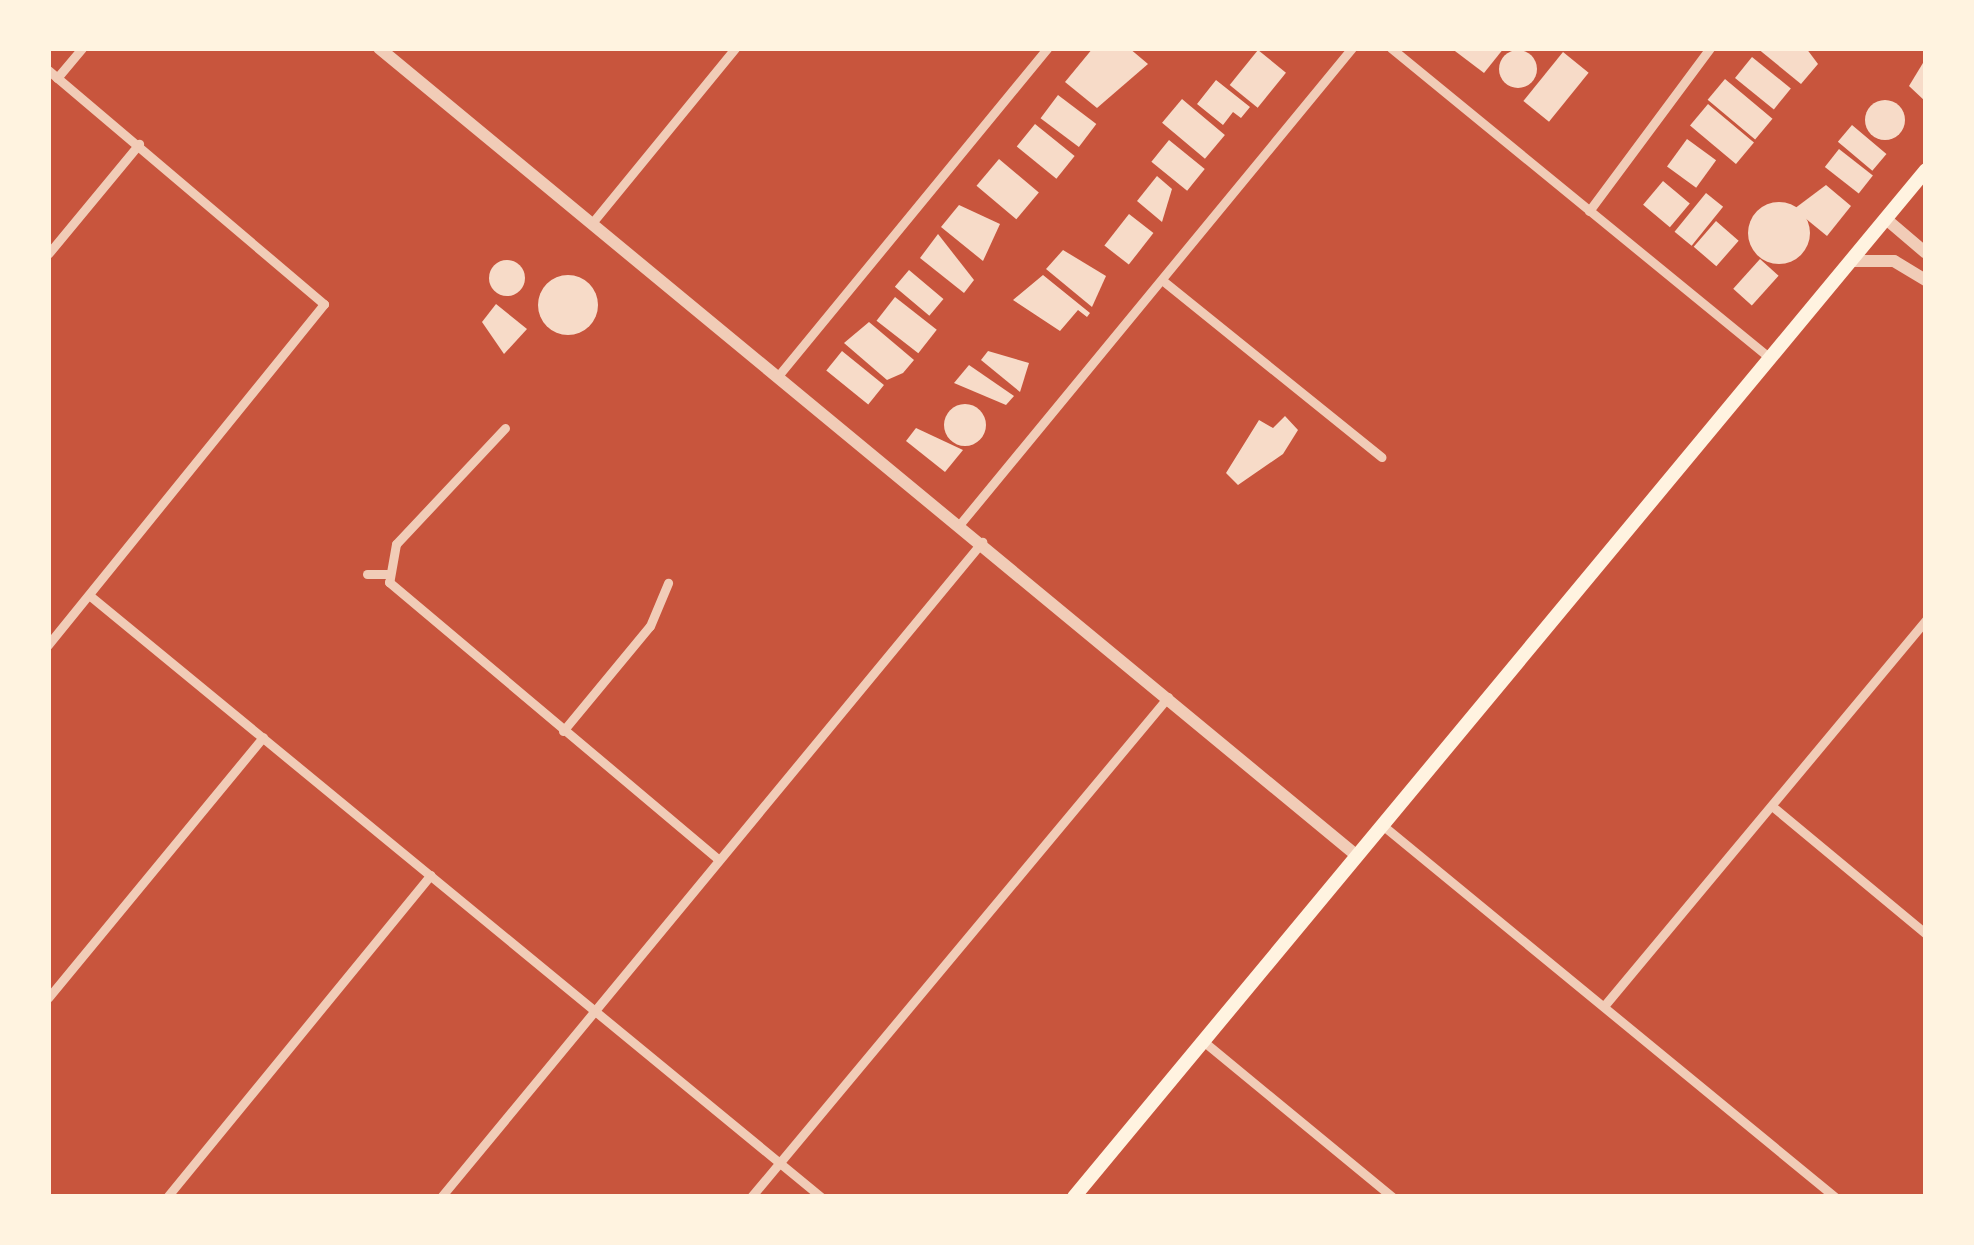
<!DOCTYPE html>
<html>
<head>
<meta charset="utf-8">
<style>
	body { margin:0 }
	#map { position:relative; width:1974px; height:1245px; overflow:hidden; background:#c8553d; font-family:Jost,sans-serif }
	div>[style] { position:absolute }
	.building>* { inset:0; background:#f7dbc8; transform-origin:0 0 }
	.round { border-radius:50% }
	.minor>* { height:9px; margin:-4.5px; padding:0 4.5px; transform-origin:4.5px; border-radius:4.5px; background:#f1ccb7 }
	.tertiary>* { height:12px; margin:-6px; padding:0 6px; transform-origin:6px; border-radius:6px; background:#f1ccb7 }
	.secondary>* { height:14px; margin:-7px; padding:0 7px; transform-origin:7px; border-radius:7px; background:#fff3e0 }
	span { translate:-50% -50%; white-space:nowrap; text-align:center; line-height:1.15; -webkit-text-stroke:12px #fff3e0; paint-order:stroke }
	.frame { position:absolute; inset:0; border:51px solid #fff3e0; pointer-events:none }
</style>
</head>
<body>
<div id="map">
	<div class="building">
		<div style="clip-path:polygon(1093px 48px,1129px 48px,1148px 64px,1097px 108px,1065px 82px)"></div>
		<div style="clip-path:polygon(1451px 48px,1504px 48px,1484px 73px)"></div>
		<div style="clip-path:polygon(1757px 48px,1806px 48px,1818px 64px,1801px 84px)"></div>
		<div style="left:1258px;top:50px;width:36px;height:45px;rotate:39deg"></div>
		<div class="round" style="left:1499px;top:50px;width:38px;height:38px"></div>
		<div style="left:1563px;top:52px;width:33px;height:63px;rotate:39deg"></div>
		<div style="left:1752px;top:57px;width:50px;height:27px;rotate:39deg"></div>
		<div style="clip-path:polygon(1926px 58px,1926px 102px,1909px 86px)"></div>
		<div style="left:1725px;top:79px;width:62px;height:27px;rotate:40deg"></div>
		<div style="clip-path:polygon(1216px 80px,1250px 107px,1241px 118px,1233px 112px,1223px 125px,1197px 104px)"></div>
		<div style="left:1058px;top:95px;width:48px;height:29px;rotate:37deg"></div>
		<div style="left:1182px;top:99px;width:56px;height:31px;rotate:40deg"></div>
		<div class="round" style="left:1865px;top:100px;width:40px;height:40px"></div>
		<div style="left:1708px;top:104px;width:60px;height:28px;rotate:40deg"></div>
		<div style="left:1035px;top:124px;width:51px;height:29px;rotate:39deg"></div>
		<div style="left:1852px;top:125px;width:45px;height:22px;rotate:40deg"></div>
		<div style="left:1687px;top:139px;width:36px;height:34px;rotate:36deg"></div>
		<div style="left:1169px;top:140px;width:46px;height:28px;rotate:39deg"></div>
		<div style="left:1839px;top:149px;width:43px;height:23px;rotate:38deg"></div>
		<div style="left:999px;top:159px;width:52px;height:35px;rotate:40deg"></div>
		<div style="clip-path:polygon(1157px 176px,1172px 189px,1162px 222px,1137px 201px)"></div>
		<div style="left:1663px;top:181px;width:35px;height:31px;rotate:40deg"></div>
		<div style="clip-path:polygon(1826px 185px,1851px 206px,1827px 236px,1794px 209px)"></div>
		<div style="left:1706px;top:193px;width:22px;height:50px;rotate:39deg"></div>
		<div class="round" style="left:1748px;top:202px;width:62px;height:62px"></div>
		<div style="clip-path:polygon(959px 205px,1000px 224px,983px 261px,941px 227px)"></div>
		<div style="left:1129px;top:214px;width:31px;height:40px;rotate:38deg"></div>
		<div style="left:1716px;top:221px;width:30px;height:34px;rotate:41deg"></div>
		<div style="clip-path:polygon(938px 234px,974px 280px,964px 293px,920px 258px)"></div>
		<div style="clip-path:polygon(1063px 250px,1106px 276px,1092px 307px,1046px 269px)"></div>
		<div style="left:1760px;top:259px;width:25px;height:40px;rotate:42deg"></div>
		<div class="round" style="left:489px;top:260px;width:36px;height:36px"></div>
		<div style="left:909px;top:270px;width:45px;height:22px;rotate:40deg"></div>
		<div style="clip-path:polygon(1043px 275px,1090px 313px,1087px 317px,1078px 310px,1060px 331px,1013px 300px)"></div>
		<div class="round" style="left:538px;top:275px;width:60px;height:60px"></div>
		<div style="left:895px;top:297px;width:53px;height:30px;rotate:38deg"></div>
		<div style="clip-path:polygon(496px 304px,527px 329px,504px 354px,482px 322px)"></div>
		<div style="clip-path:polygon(869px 322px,914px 360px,903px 373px,887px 380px,844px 343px)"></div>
		<div style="left:842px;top:351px;width:54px;height:25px;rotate:39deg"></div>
		<div style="clip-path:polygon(988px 351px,1029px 363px,1020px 392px,981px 360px)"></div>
		<div style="clip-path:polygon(969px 365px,1014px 396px,1006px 405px,954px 383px)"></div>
		<div class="round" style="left:944px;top:404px;width:42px;height:42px"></div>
		<div style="clip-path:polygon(1285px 416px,1298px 430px,1283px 454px,1238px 485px,1226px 473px,1259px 420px,1273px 428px)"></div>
		<div style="clip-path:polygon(916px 428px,963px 450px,945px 472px,906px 441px)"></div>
	</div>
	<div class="minor">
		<div style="left:1391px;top:48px;width:490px;rotate:39.3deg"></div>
		<div style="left:48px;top:70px;width:362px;rotate:40.3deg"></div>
		<div style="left:324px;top:304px;width:439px;rotate:129deg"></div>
		<div style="left:57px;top:78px;width:39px;rotate:-50deg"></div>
		<div style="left:1589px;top:211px;width:203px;rotate:-53.4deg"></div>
		<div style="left:592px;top:223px;width:226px;rotate:-50.7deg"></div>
		<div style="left:48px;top:254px;width:143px;rotate:-50.4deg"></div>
		<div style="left:1162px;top:280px;width:282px;rotate:38.9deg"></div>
		<div style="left:778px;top:376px;width:424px;rotate:-50.6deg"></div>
		<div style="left:505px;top:428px;width:159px;rotate:133.2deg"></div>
		<div style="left:396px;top:544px;width:39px;rotate:100deg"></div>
		<div style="left:389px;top:582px;width:431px;rotate:40.1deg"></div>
		<div style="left:960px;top:524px;width:617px;rotate:-50.53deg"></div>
		<div style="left:367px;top:574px;width:20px"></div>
		<div style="left:89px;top:595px;width:948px;rotate:39.43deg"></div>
		<div style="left:563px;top:731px;width:136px;rotate:-50.4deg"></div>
		<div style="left:650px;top:626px;width:47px;rotate:-67.3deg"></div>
		<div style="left:1772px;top:806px;width:200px;rotate:39.7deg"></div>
		<div style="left:1381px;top:824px;width:588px;rotate:39.41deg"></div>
		<div style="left:48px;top:998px;width:338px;rotate:-50.5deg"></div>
		<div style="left:1604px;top:1006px;width:503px;rotate:-50.17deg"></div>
		<div style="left:1203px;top:1041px;width:245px;rotate:39.5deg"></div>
		<div style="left:167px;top:1197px;width:416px;rotate:-50.7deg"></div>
		<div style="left:441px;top:1197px;width:850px;rotate:-50.44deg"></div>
		<div style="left:751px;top:1197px;width:651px;rotate:-50.17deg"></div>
	</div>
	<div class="tertiary">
		<div style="left:379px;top:48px;width:1267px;rotate:39.56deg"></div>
		<div style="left:1886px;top:219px;width:52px;rotate:40.4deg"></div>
		<div style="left:1850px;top:261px;width:44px"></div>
		<div style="left:1894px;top:261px;width:37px;rotate:31deg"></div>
	</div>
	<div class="secondary">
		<div style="left:1074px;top:1197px;width:1334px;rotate:-50.32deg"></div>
	</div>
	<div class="frame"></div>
</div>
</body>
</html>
